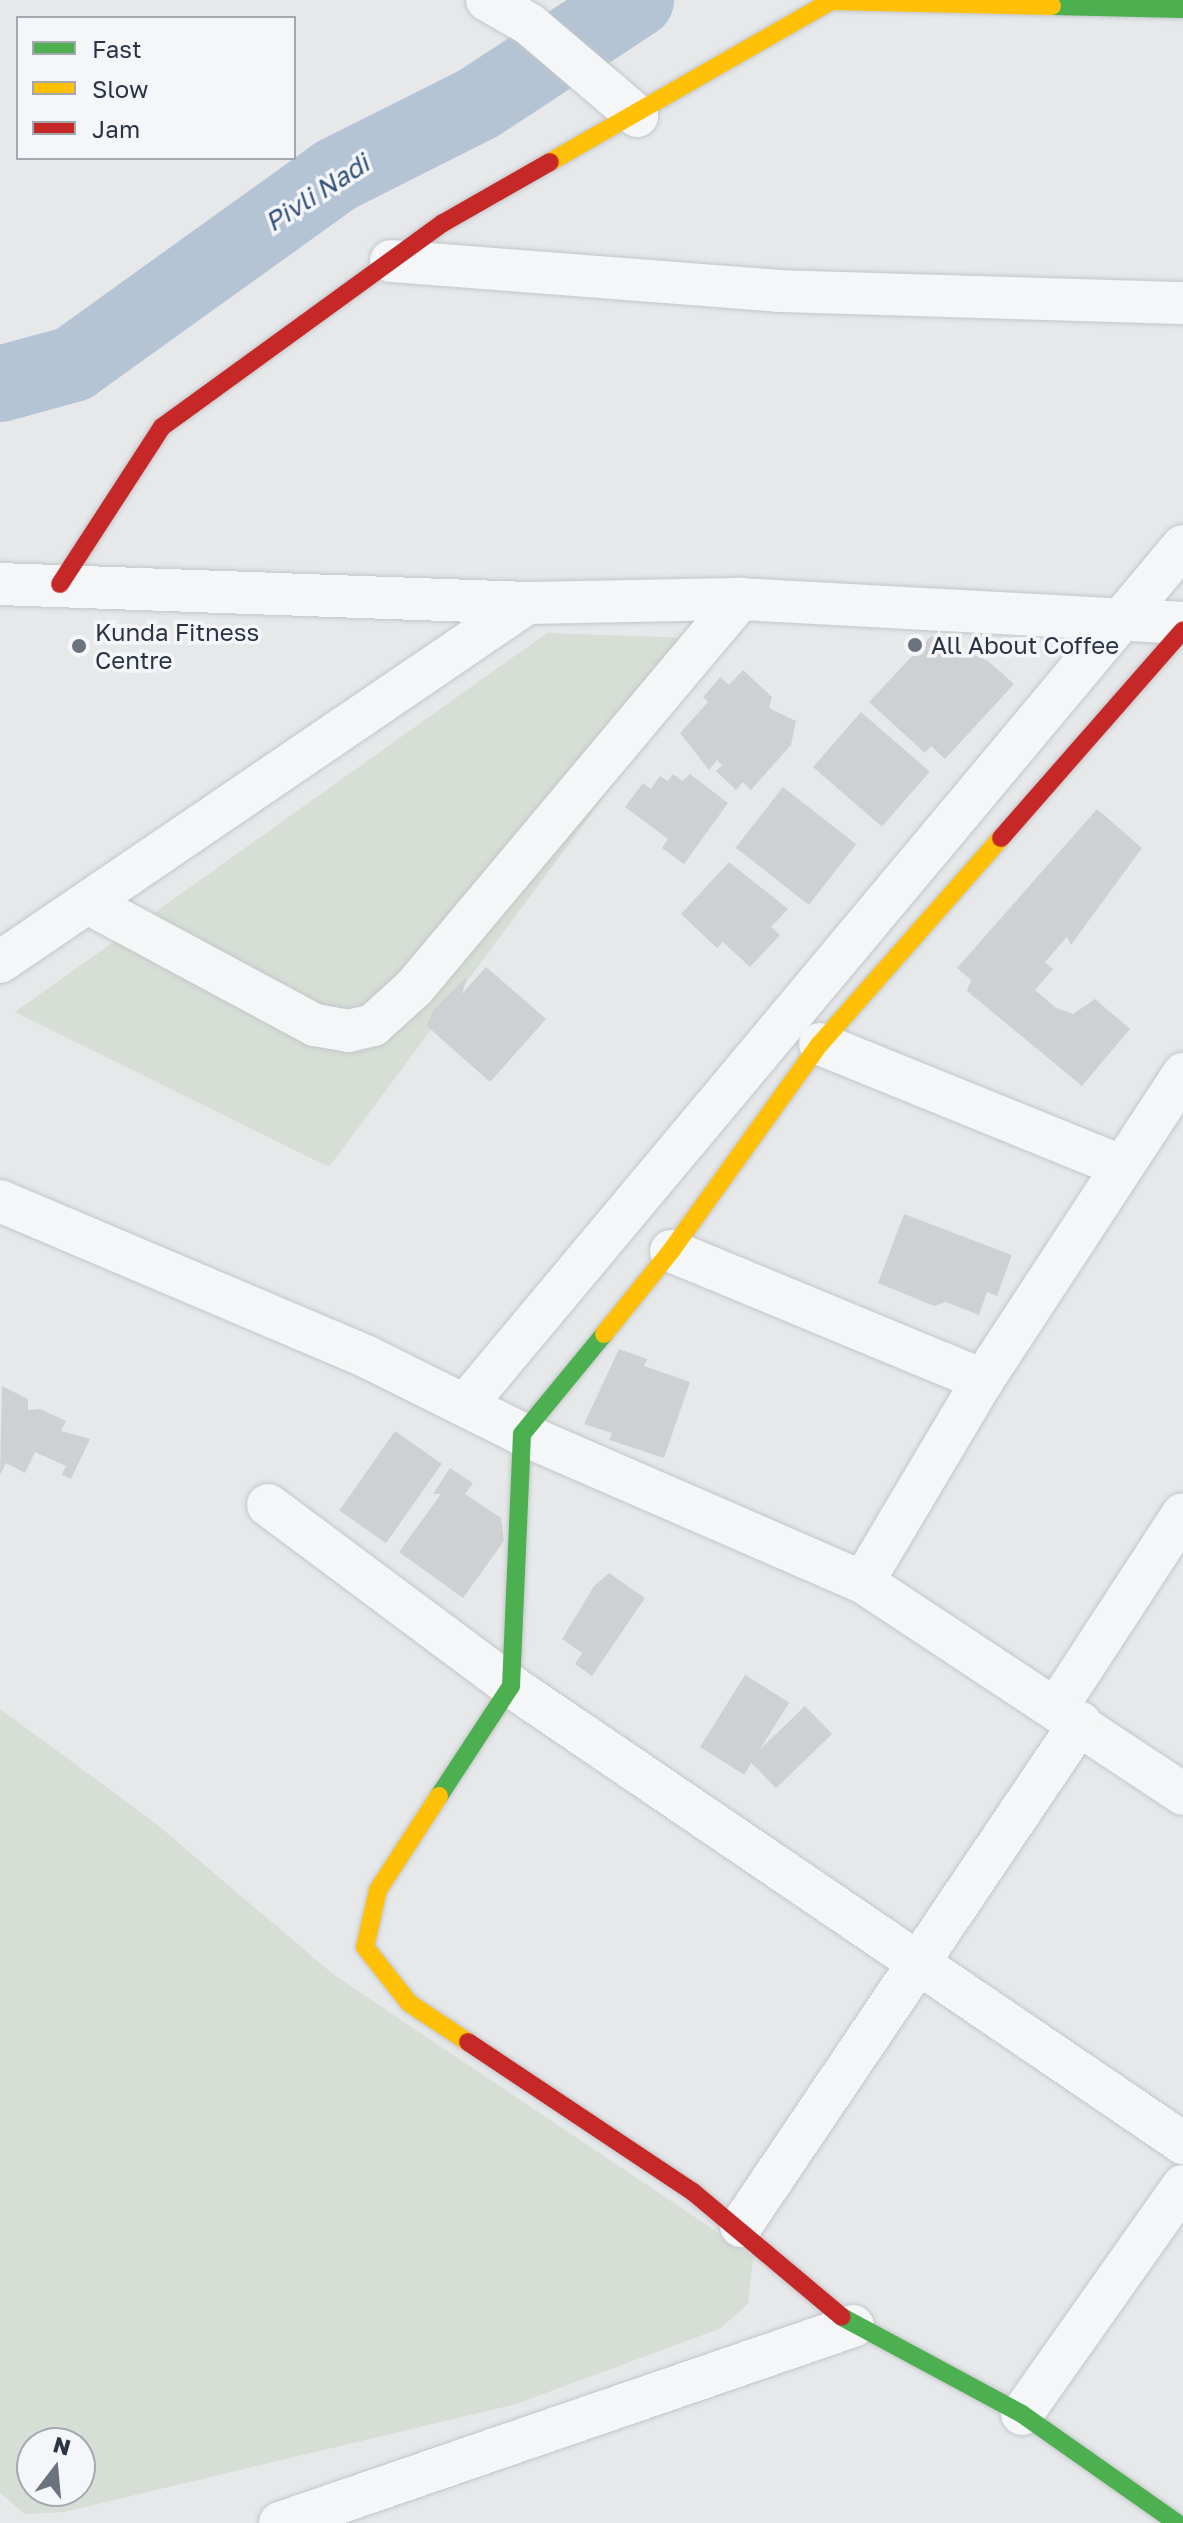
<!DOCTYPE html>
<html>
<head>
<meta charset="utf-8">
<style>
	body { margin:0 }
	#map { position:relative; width:1183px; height:2523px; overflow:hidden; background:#e6e8ea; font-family:"Golos Text",sans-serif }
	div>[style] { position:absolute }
	.green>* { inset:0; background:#d6ded6 }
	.river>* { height:76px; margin:-38px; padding:0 38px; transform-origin:38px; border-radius:38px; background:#b4c4d5 }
	.building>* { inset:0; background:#ced0d3; transform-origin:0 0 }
	.roads { filter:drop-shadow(0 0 2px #c4c6c8) drop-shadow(0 0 2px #c4c6c8) }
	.street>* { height:42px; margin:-21px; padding:0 21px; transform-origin:21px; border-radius:21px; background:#f5f6f7 }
	.fast>* { height:18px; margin:-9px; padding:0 9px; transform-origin:9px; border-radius:9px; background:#4caf50 }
	.slow>* { height:18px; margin:-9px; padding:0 9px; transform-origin:9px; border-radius:9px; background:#ffc107 }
	.jam>* { height:18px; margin:-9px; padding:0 9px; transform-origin:9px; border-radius:9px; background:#c62828 }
	.dots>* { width:22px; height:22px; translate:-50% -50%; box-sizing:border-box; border:4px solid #f4f6f9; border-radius:50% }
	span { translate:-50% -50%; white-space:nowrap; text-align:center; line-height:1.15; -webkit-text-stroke:7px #f4f6f9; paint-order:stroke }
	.poi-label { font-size:24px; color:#2b3445 }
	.left { translate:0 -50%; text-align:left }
	.water-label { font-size:26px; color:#34527a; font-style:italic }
	.legend { position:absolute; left:16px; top:16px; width:280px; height:144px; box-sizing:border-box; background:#f4f6f9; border:2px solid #a4a8b1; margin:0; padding:10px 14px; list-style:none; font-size:24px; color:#2b3445 }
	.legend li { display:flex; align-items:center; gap:16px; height:40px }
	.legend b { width:40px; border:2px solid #a4a8b1 }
	.north { position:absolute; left:16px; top:2427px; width:80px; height:80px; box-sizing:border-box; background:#f4f6f9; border:2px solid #a4a8b1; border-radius:50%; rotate:16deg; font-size:22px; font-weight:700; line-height:32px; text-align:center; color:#2b3445 }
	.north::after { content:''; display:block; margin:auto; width:28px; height:36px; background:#6c737f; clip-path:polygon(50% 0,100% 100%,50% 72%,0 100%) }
</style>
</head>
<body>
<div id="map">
	<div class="green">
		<div style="clip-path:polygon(547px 633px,721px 639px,329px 1167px,15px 1012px)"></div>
		<div style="clip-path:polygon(evenodd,0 1709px,154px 1822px,334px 1975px,753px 2256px,748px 2304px,719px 2329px,516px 2404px,64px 2512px,25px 2514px,0 2493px,0 1709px,32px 2443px,80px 2443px,80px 2491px,32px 2491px,32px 2443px)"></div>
	</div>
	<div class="river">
		<div style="left:0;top:384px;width:76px;rotate:-15.3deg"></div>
		<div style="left:73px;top:364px;width:324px;rotate:-35.7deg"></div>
		<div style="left:336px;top:175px;width:160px;rotate:-26.7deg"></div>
		<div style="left:479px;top:103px;width:188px;rotate:-33.3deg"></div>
	</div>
	<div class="building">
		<div style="clip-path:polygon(931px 636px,988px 661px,1014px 684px,945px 759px,931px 746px,925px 753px,869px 702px)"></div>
		<div style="clip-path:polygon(743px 670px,772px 697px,769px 708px,796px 721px,791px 745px,751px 790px,743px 782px,736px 790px,716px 771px,722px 765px,717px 760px,709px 770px,680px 733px,708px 702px,703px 697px,720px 677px,729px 685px)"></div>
		<div style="left:861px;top:712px;width:91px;height:73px;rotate:41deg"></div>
		<div style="clip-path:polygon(673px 774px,682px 781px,690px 774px,728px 803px,684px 864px,662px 848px,668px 839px,625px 807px,643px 783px,651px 789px,660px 776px,668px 781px)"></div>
		<div style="left:783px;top:787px;width:93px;height:77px;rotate:38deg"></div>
		<div style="clip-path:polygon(1097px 809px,1142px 848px,1071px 945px,1067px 937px,1045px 962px,1053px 969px,1035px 990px,1056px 1008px,1073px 1014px,1095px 999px,1130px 1029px,1082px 1086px,967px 991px,971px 980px,957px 968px)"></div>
		<div style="clip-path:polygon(729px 862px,788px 909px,771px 927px,780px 935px,750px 967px,723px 942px,717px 948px,681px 914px)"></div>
		<div style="clip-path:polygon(486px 967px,546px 1019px,490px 1082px,427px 1026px,433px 1010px,467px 977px,462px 994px)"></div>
		<div style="clip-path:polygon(904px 1214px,1012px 1255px,997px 1296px,987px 1292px,979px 1315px,946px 1302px,934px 1306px,878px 1283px)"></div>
		<div style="clip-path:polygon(619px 1349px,647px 1359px,644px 1366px,690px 1382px,664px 1458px,609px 1440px,612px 1433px,584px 1424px)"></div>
		<div style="clip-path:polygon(2px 1386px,28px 1399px,28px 1410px,40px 1409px,66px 1421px,61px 1431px,90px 1439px,71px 1479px,62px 1475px,66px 1466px,35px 1452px,25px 1473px,6px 1463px,0 1475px)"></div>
		<div style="left:395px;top:1431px;width:57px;height:97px;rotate:35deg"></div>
		<div style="clip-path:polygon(450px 1468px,473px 1483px,465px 1494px,501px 1518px,504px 1541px,463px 1598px,399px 1552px,441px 1494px,433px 1494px)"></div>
		<div style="clip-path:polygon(609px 1573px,645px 1598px,592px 1676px,575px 1664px,582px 1653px,562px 1639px,594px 1586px)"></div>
		<div style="left:745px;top:1675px;width:52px;height:85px;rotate:32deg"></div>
		<div style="left:805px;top:1706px;width:39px;height:78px;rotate:46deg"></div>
	</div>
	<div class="roads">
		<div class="street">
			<div style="left:487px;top:0;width:48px;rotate:29.7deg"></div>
			<div style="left:529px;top:24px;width:142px;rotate:40.4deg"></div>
			<div style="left:391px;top:261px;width:388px;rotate:4.4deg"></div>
			<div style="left:778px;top:291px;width:405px;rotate:1.7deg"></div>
			<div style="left:0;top:584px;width:527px;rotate:2.06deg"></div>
			<div style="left:88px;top:903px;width:258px;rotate:28.3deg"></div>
			<div style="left:315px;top:1025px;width:34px;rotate:10deg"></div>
			<div style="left:348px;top:1031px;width:26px;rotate:-13deg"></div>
			<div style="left:373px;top:1025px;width:55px;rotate:-42.1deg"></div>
			<div style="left:414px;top:988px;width:508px;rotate:-50.04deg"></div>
			<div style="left:0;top:962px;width:638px;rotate:-34.26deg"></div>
			<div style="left:527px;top:603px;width:213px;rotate:-1.1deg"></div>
			<div style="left:740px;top:599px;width:444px;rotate:3.1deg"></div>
			<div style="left:820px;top:1044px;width:324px;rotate:22.1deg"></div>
			<div style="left:0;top:1201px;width:401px;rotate:23deg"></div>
			<div style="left:369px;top:1358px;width:171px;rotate:26.4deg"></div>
			<div style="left:522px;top:1434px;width:372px;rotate:23.5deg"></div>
			<div style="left:863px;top:1582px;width:384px;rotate:33.5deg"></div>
			<div style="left:671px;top:1251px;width:338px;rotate:22.5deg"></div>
			<div style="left:466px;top:1404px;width:1118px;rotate:-50.12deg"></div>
			<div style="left:268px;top:1505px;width:303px;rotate:36.7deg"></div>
			<div style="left:511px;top:1686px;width:813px;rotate:34.22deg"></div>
			<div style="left:863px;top:1582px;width:235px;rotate:-59.3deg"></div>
			<div style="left:983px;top:1380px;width:366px;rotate:-56.8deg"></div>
			<div style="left:1057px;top:1707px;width:230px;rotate:-56.9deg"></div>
			<div style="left:741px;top:2226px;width:607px;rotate:-56.02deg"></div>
			<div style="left:1022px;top:2414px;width:279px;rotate:-54.8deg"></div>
			<div style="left:280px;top:2523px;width:606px;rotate:-18.97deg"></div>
		</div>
		<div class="fast">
			<div style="left:1052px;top:6px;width:131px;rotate:1.3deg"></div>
			<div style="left:439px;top:1796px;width:131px;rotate:-56.8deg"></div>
			<div style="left:511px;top:1686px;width:252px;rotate:-87.5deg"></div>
			<div style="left:522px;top:1434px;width:129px;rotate:-50.6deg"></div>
			<div style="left:842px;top:2317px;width:204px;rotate:28.3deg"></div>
			<div style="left:1022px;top:2414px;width:189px;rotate:35.1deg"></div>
		</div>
		<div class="slow">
			<div style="left:550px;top:162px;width:324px;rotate:-29.8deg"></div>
			<div style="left:831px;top:1px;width:221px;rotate:1.3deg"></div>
			<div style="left:604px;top:1334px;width:107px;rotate:-51.1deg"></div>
			<div style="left:671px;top:1251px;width:255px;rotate:-54.3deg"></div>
			<div style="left:820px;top:1044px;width:274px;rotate:-48.7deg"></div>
			<div style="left:439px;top:1796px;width:112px;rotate:123deg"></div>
			<div style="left:378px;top:1890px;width:58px;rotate:102.8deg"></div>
			<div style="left:365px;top:1947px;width:71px;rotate:51.8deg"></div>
			<div style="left:409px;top:2003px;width:71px;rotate:33.5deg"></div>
		</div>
		<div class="jam">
			<div style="left:60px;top:584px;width:187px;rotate:-57deg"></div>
			<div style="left:162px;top:427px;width:347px;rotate:-36deg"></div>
			<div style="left:443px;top:223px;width:123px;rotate:-29.7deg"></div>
			<div style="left:1001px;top:838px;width:276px;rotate:-48.8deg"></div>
			<div style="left:468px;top:2042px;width:270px;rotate:33.7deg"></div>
			<div style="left:693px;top:2192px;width:194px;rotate:40deg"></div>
		</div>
	</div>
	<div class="dots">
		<div style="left:915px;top:645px;background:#6c737f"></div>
		<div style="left:79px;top:646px;background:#6c737f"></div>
	</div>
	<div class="poi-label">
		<span class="left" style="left:95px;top:646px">Kunda Fitness<br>Centre</span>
		<span class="left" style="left:931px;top:645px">All About Coffee</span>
	</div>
	<div class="water-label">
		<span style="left:317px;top:193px;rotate:-33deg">Pivli Nadi</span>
	</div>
	<ul class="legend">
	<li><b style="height:10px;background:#4caf50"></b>Fast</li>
	<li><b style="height:10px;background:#ffc107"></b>Slow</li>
	<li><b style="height:10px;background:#c62828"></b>Jam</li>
	</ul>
	<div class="north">N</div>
</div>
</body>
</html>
